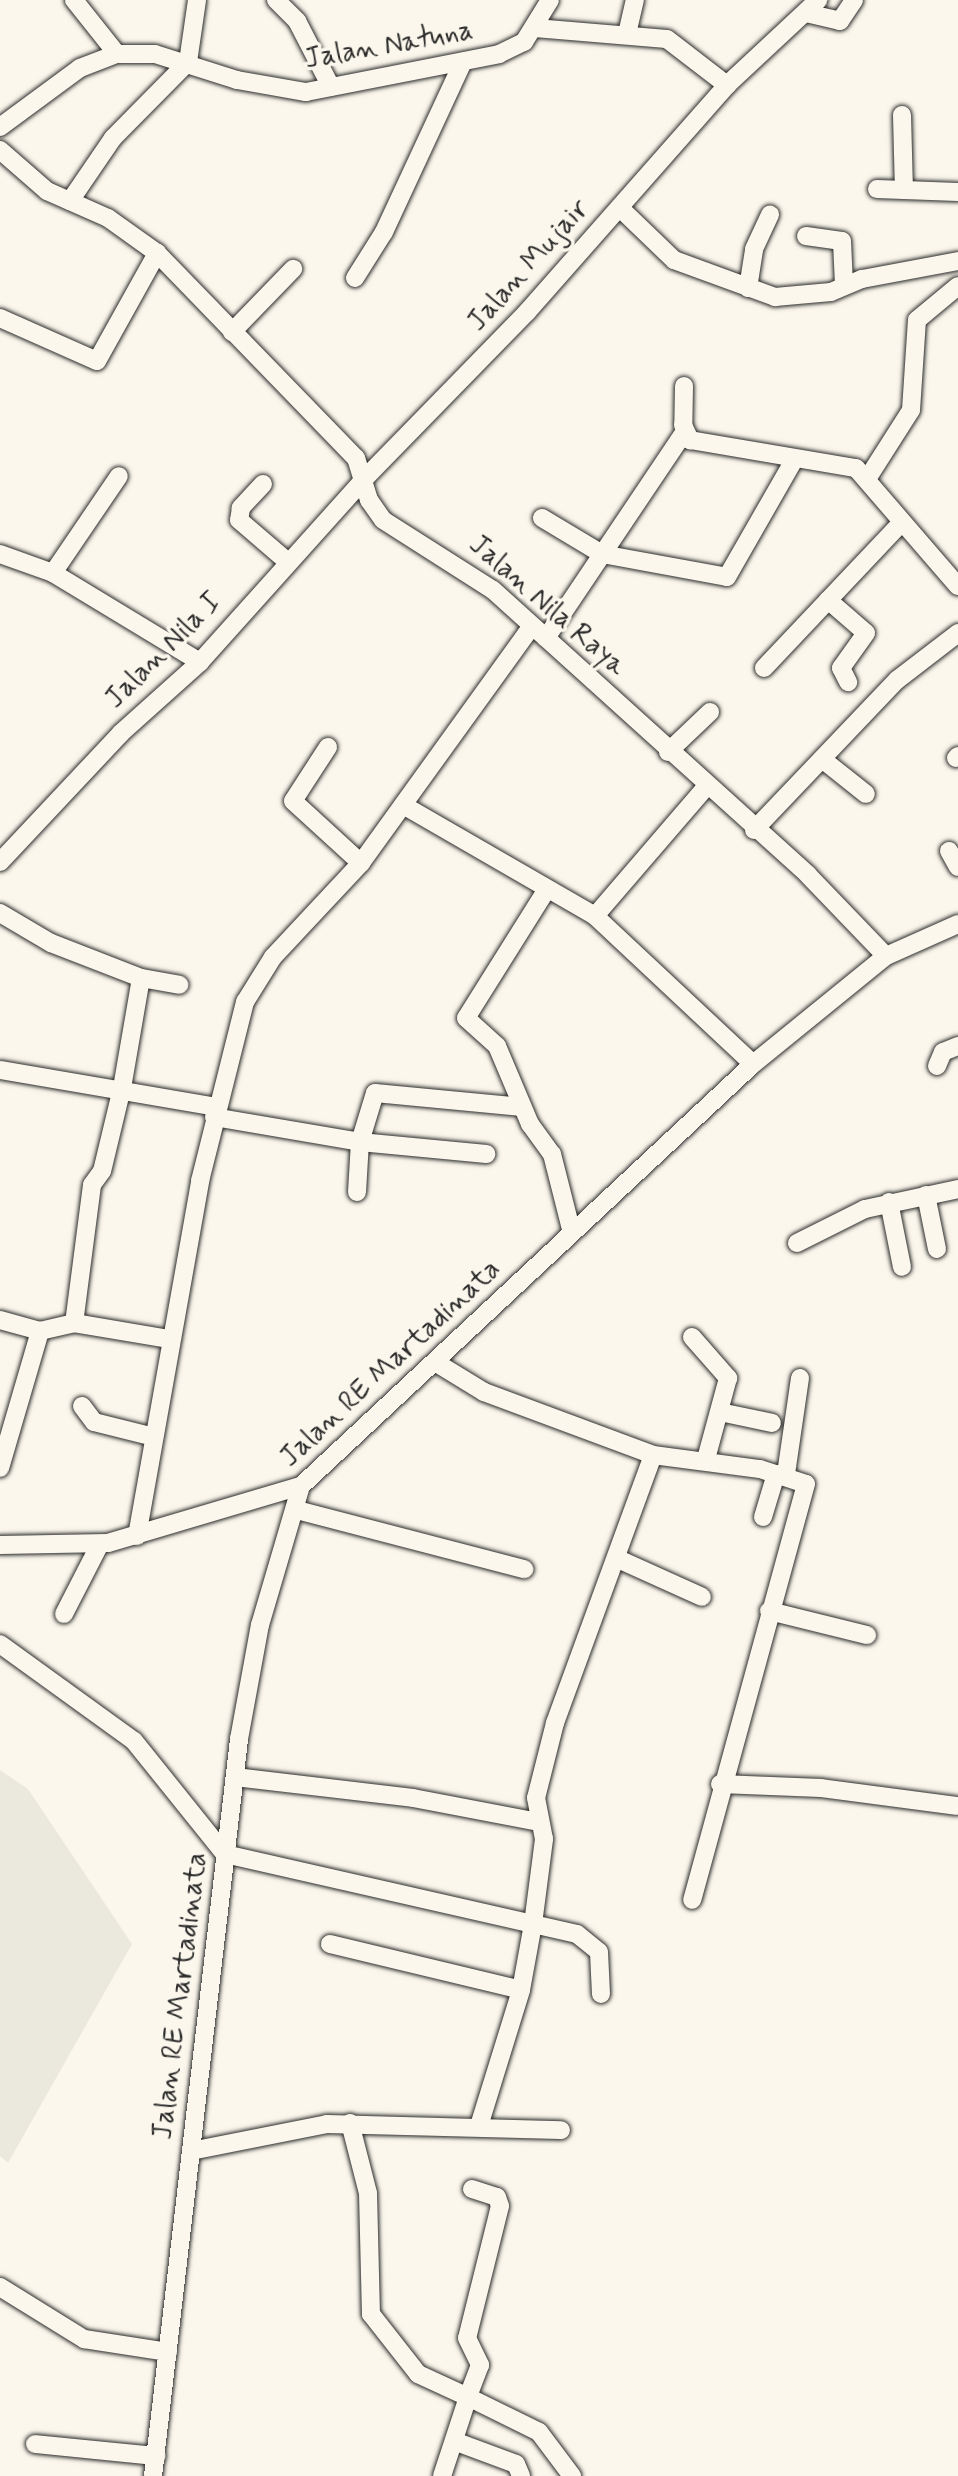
<!DOCTYPE html>
<html>
<head>
<meta charset="utf-8">
<style>
	body { margin:0 }
	#map { position:relative; width:958px; height:2476px; overflow:hidden; background:#fbf7ec; font-family:Mynerve,sans-serif }
	div>[style] { position:absolute }
	.built>* { inset:0; background:#ebe8de }
	.roads { filter:drop-shadow(0 0 2px #2b2b2b) drop-shadow(0 0 2px #2b2b2b) }
	.minor>* { height:18px; margin:-9px; padding:0 9px; transform-origin:9px; border-radius:9px; background:#fbf7ec }
	span { translate:-50% -50%; white-space:nowrap; text-align:center; line-height:1.15; -webkit-text-stroke:7px #fbf7ec; paint-order:stroke }
	.street-label { font-size:28px; color:#2b2b2b }
</style>
</head>
<body>
<div id="map">
	<div class="built">
		<div style="clip-path:polygon(0 1770px,28px 1789px,132px 1944px,8px 2163px,0 2156px)"></div>
	</div>
	<div class="roads">
		<div class="minor">
			<div style="left:74px;top:0;width:69px;rotate:51.5deg"></div>
			<div style="left:276px;top:0;width:30px;rotate:45deg"></div>
			<div style="left:297px;top:21px;width:74px;rotate:62.7deg"></div>
			<div style="left:806px;top:13px;width:35px;rotate:13deg"></div>
			<div style="left:840px;top:21px;width:25px;rotate:-56deg"></div>
			<div style="left:535px;top:28px;width:132px;rotate:4.8deg"></div>
			<div style="left:667px;top:39px;width:76px;rotate:37.5deg"></div>
			<div style="left:627px;top:34px;width:35px;rotate:-77deg"></div>
			<div style="left:902px;top:115px;width:75px;rotate:88.5deg"></div>
			<div style="left:0;top:127px;width:99px;rotate:-36.4deg"></div>
			<div style="left:80px;top:68px;width:40px;rotate:-21deg"></div>
			<div style="left:117px;top:54px;width:38px"></div>
			<div style="left:155px;top:54px;width:86px;rotate:17.6deg"></div>
			<div style="left:237px;top:80px;width:70px;rotate:9.9deg"></div>
			<div style="left:306px;top:92px;width:197px;rotate:-11.1deg"></div>
			<div style="left:499px;top:54px;width:28px;rotate:-26deg"></div>
			<div style="left:524px;top:42px;width:49px;rotate:-58.2deg"></div>
			<div style="left:0;top:150px;width:62px;rotate:41.1deg"></div>
			<div style="left:47px;top:191px;width:67px;rotate:23.9deg"></div>
			<div style="left:108px;top:218px;width:60px;rotate:35.5deg"></div>
			<div style="left:157px;top:253px;width:286px;rotate:45.9deg"></div>
			<div style="left:356px;top:458px;width:44px;rotate:72.8deg"></div>
			<div style="left:369px;top:500px;width:24px;rotate:55deg"></div>
			<div style="left:383px;top:520px;width:130px;rotate:32.5deg"></div>
			<div style="left:493px;top:590px;width:425px;rotate:42.1deg"></div>
			<div style="left:808px;top:875px;width:112px;rotate:46.1deg"></div>
			<div style="left:877px;top:189px;width:81px;rotate:2.1deg"></div>
			<div style="left:70px;top:201px;width:76px;rotate:-55.7deg"></div>
			<div style="left:113px;top:138px;width:107px;rotate:-45.4deg"></div>
			<div style="left:188px;top:62px;width:63px;rotate:-81.7deg"></div>
			<div style="left:620px;top:208px;width:75px;rotate:43.9deg"></div>
			<div style="left:674px;top:260px;width:108px;rotate:20.1deg"></div>
			<div style="left:775px;top:297px;width:56px;rotate:-5.1deg"></div>
			<div style="left:831px;top:292px;width:34px;rotate:-23deg"></div>
			<div style="left:862px;top:279px;width:98px;rotate:-10.6deg"></div>
			<div style="left:806px;top:236px;width:36px;rotate:8deg"></div>
			<div style="left:842px;top:241px;width:44px;rotate:87.4deg"></div>
			<div style="left:355px;top:278px;width:54px;rotate:-57.8deg"></div>
			<div style="left:384px;top:232px;width:187px;rotate:-65.1deg"></div>
			<div style="left:748px;top:288px;width:39px;rotate:-81deg"></div>
			<div style="left:754px;top:249px;width:38px;rotate:-65deg"></div>
			<div style="left:0;top:318px;width:106px;rotate:23.9deg"></div>
			<div style="left:97px;top:361px;width:124px;rotate:-60.9deg"></div>
			<div style="left:232px;top:332px;width:88px;rotate:-45.9deg"></div>
			<div style="left:684px;top:386px;width:39px;rotate:91deg"></div>
			<div style="left:683px;top:425px;width:17px;rotate:65deg"></div>
			<div style="left:690px;top:440px;width:168px;rotate:9.6deg"></div>
			<div style="left:856px;top:468px;width:156px;rotate:49.2deg"></div>
			<div style="left:869px;top:476px;width:78px;rotate:-57.5deg"></div>
			<div style="left:911px;top:410px;width:90px;rotate:-86.2deg"></div>
			<div style="left:917px;top:320px;width:53px;rotate:-39.7deg"></div>
			<div style="left:263px;top:484px;width:33px;rotate:133deg"></div>
			<div style="left:241px;top:508px;width:12px;rotate:99deg"></div>
			<div style="left:239px;top:520px;width:65px;rotate:40.6deg"></div>
			<div style="left:542px;top:518px;width:70px;rotate:31deg"></div>
			<div style="left:602px;top:554px;width:127px;rotate:10.4deg"></div>
			<div style="left:727px;top:577px;width:135px;rotate:-60.2deg"></div>
			<div style="left:0;top:554px;width:56px;rotate:19.7deg"></div>
			<div style="left:53px;top:573px;width:172px;rotate:31.2deg"></div>
			<div style="left:53px;top:573px;width:117px;rotate:-55.8deg"></div>
			<div style="left:828px;top:600px;width:50px;rotate:41deg"></div>
			<div style="left:866px;top:633px;width:43px;rotate:125.5deg"></div>
			<div style="left:841px;top:668px;width:16px;rotate:63deg"></div>
			<div style="left:546px;top:638px;width:247px;rotate:-56.1deg"></div>
			<div style="left:764px;top:668px;width:199px;rotate:-46.6deg"></div>
			<div style="left:328px;top:747px;width:64px;rotate:122.9deg"></div>
			<div style="left:293px;top:801px;width:92px;rotate:42.4deg"></div>
			<div style="left:668px;top:752px;width:58px;rotate:-43.6deg"></div>
			<div style="left:956px;top:758px;width:3px;rotate:-45deg"></div>
			<div style="left:822px;top:759px;width:56px;rotate:38.5deg"></div>
			<div style="left:403px;top:805px;width:222px;rotate:30deg"></div>
			<div style="left:595px;top:916px;width:216px;rotate:43.1deg"></div>
			<div style="left:754px;top:830px;width:207px;rotate:-46.4deg"></div>
			<div style="left:897px;top:680px;width:77px;rotate:-37.6deg"></div>
			<div style="left:949px;top:851px;width:18px;rotate:61deg"></div>
			<div style="left:0;top:862px;width:177px;rotate:-46.8deg"></div>
			<div style="left:121px;top:733px;width:106px;rotate:-41.9deg"></div>
			<div style="left:200px;top:662px;width:249px;rotate:-48.1deg"></div>
			<div style="left:366px;top:477px;width:231px;rotate:-45.7deg"></div>
			<div style="left:527px;top:312px;width:303px;rotate:-48.6deg"></div>
			<div style="left:727px;top:85px;width:125px;rotate:-43deg"></div>
			<div style="left:547px;top:889px;width:152px;rotate:122.1deg"></div>
			<div style="left:466px;top:1018px;width:42px;rotate:42.1deg"></div>
			<div style="left:497px;top:1046px;width:85px;rotate:67.1deg"></div>
			<div style="left:530px;top:1124px;width:37px;rotate:54deg"></div>
			<div style="left:552px;top:1154px;width:81px;rotate:75.8deg"></div>
			<div style="left:0;top:913px;width:59px;rotate:30.5deg"></div>
			<div style="left:51px;top:943px;width:97px;rotate:21.3deg"></div>
			<div style="left:141px;top:978px;width:112px;rotate:99.8deg"></div>
			<div style="left:122px;top:1088px;width:85px;rotate:103.5deg"></div>
			<div style="left:102px;top:1171px;width:17px;rotate:126deg"></div>
			<div style="left:92px;top:1185px;width:139px;rotate:97.4deg"></div>
			<div style="left:595px;top:916px;width:169px;rotate:-49.3deg"></div>
			<div style="left:141px;top:978px;width:39px;rotate:10deg"></div>
			<div style="left:937px;top:1066px;width:15px;rotate:-67deg"></div>
			<div style="left:943px;top:1052px;width:16px;rotate:-22deg"></div>
			<div style="left:0;top:1070px;width:219px;rotate:9.7deg"></div>
			<div style="left:214px;top:1117px;width:148px;rotate:9.7deg"></div>
			<div style="left:360px;top:1142px;width:127px;rotate:5.4deg"></div>
			<div style="left:357px;top:1192px;width:50px;rotate:-86.6deg"></div>
			<div style="left:360px;top:1142px;width:51px;rotate:-73deg"></div>
			<div style="left:375px;top:1093px;width:148px;rotate:5.4deg"></div>
			<div style="left:926px;top:1195px;width:55px;rotate:78.5deg"></div>
			<div style="left:889px;top:1202px;width:66px;rotate:78.7deg"></div>
			<div style="left:797px;top:1243px;width:76px;rotate:-26.6deg"></div>
			<div style="left:865px;top:1209px;width:95px;rotate:-12.1deg"></div>
			<div style="left:0;top:1320px;width:41px;rotate:15.4deg"></div>
			<div style="left:40px;top:1331px;width:35px;rotate:-13deg"></div>
			<div style="left:74px;top:1323px;width:97px;rotate:9.5deg"></div>
			<div style="left:692px;top:1337px;width:55px;rotate:48.7deg"></div>
			<div style="left:728px;top:1378px;width:84px;rotate:105.2deg"></div>
			<div style="left:435px;top:1362px;width:57px;rotate:31.5deg"></div>
			<div style="left:484px;top:1392px;width:180px;rotate:20.4deg"></div>
			<div style="left:653px;top:1455px;width:108px;rotate:7.5deg"></div>
			<div style="left:760px;top:1469px;width:48px;rotate:18.1deg"></div>
			<div style="left:806px;top:1484px;width:431px;rotate:105.3deg"></div>
			<div style="left:82px;top:1406px;width:20px;rotate:53deg"></div>
			<div style="left:94px;top:1422px;width:62px;rotate:14deg"></div>
			<div style="left:720px;top:1412px;width:53px;rotate:11.9deg"></div>
			<div style="left:0;top:1468px;width:143px;rotate:-73.7deg"></div>
			<div style="left:786px;top:1474px;width:97px;rotate:-81.7deg"></div>
			<div style="left:297px;top:1510px;width:235px;rotate:14.6deg"></div>
			<div style="left:763px;top:1517px;width:45px;rotate:-73.2deg"></div>
			<div style="left:137px;top:1536px;width:361px;rotate:-79.9deg"></div>
			<div style="left:200px;top:1181px;width:185px;rotate:-75.9deg"></div>
			<div style="left:245px;top:1002px;width:53px;rotate:-58.1deg"></div>
			<div style="left:273px;top:957px;width:129px;rotate:-46.9deg"></div>
			<div style="left:361px;top:863px;width:292px;rotate:-54.2deg"></div>
			<div style="left:0;top:1545px;width:108px;rotate:-1.1deg"></div>
			<div style="left:108px;top:1543px;width:201px;rotate:-16.5deg"></div>
			<div style="left:618px;top:1559px;width:92px;rotate:24.3deg"></div>
			<div style="left:769px;top:1611px;width:101px;rotate:13.8deg"></div>
			<div style="left:64px;top:1614px;width:79px;rotate:-62.8deg"></div>
			<div style="left:0;top:1644px;width:165px;rotate:35.9deg"></div>
			<div style="left:134px;top:1741px;width:145px;rotate:51.2deg"></div>
			<div style="left:225px;top:1854px;width:361px;rotate:12.8deg"></div>
			<div style="left:577px;top:1934px;width:28px;rotate:39deg"></div>
			<div style="left:599px;top:1952px;width:42px;rotate:87.3deg"></div>
			<div style="left:235px;top:1777px;width:179px;rotate:6.7deg"></div>
			<div style="left:413px;top:1798px;width:128px;rotate:10.8deg"></div>
			<div style="left:720px;top:1784px;width:101px;rotate:2.3deg"></div>
			<div style="left:821px;top:1788px;width:137px;rotate:7.5deg"></div>
			<div style="left:330px;top:1944px;width:196px;rotate:13.5deg"></div>
			<div style="left:350px;top:2123px;width:72px;rotate:75.6deg"></div>
			<div style="left:368px;top:2193px;width:121px;rotate:88.6deg"></div>
			<div style="left:371px;top:2314px;width:76px;rotate:51.9deg"></div>
			<div style="left:418px;top:2374px;width:55px;rotate:24.7deg"></div>
			<div style="left:468px;top:2397px;width:83px;rotate:108.2deg"></div>
			<div style="left:479px;top:2126px;width:142px;rotate:-72.8deg"></div>
			<div style="left:521px;top:1990px;width:67px;rotate:-79.7deg"></div>
			<div style="left:533px;top:1924px;width:86px;rotate:-82.6deg"></div>
			<div style="left:544px;top:1839px;width:42px;rotate:-101deg"></div>
			<div style="left:536px;top:1798px;width:77px;rotate:-75.8deg"></div>
			<div style="left:555px;top:1723px;width:285px;rotate:-69.9deg"></div>
			<div style="left:191px;top:2151px;width:139px;rotate:-11.2deg"></div>
			<div style="left:327px;top:2124px;width:234px;rotate:1.5deg"></div>
			<div style="left:472px;top:2189px;width:26px;rotate:18deg"></div>
			<div style="left:497px;top:2197px;width:9px;rotate:72deg"></div>
			<div style="left:500px;top:2206px;width:136px;rotate:104deg"></div>
			<div style="left:467px;top:2338px;width:30px;rotate:64deg"></div>
			<div style="left:480px;top:2365px;width:34px;rotate:111deg"></div>
			<div style="left:468px;top:2397px;width:79px;rotate:26.2deg"></div>
			<div style="left:539px;top:2432px;width:55px;rotate:53.1deg"></div>
			<div style="left:0;top:2287px;width:99px;rotate:31.8deg"></div>
			<div style="left:84px;top:2339px;width:85px;rotate:8.8deg"></div>
			<div style="left:454px;top:2441px;width:66px;rotate:20.4deg"></div>
			<div style="left:516px;top:2464px;width:13px;rotate:67deg"></div>
			<div style="left:35px;top:2444px;width:122px;rotate:5.7deg"></div>
			<div style="left:153px;top:2476px;width:742px;rotate:-83.34deg"></div>
			<div style="left:239px;top:1739px;width:116px;rotate:-79.6deg"></div>
			<div style="left:260px;top:1625px;width:145px;rotate:-73.6deg"></div>
			<div style="left:301px;top:1486px;width:618px;rotate:-43.03deg"></div>
			<div style="left:753px;top:1064px;width:171px;rotate:-39.1deg"></div>
			<div style="left:886px;top:956px;width:79px;rotate:-24deg"></div>
		</div>
	</div>
	<div class="street-label">
		<span style="left:389px;top:46px;rotate:-10deg">Jalan Natuna</span>
		<span style="left:529px;top:266px;rotate:-48deg">Jalan Mujair</span>
		<span style="left:547px;top:606px;rotate:41deg">Jalan Nila Raya</span>
		<span style="left:164px;top:651px;rotate:-45deg">Jalan Nila I</span>
		<span style="left:391px;top:1364px;rotate:-43deg">Jalan RE Martadinata</span>
		<span style="left:181px;top:1996px;rotate:-83deg">Jalan RE Martadinata</span>
	</div>
</div>
</body>
</html>
